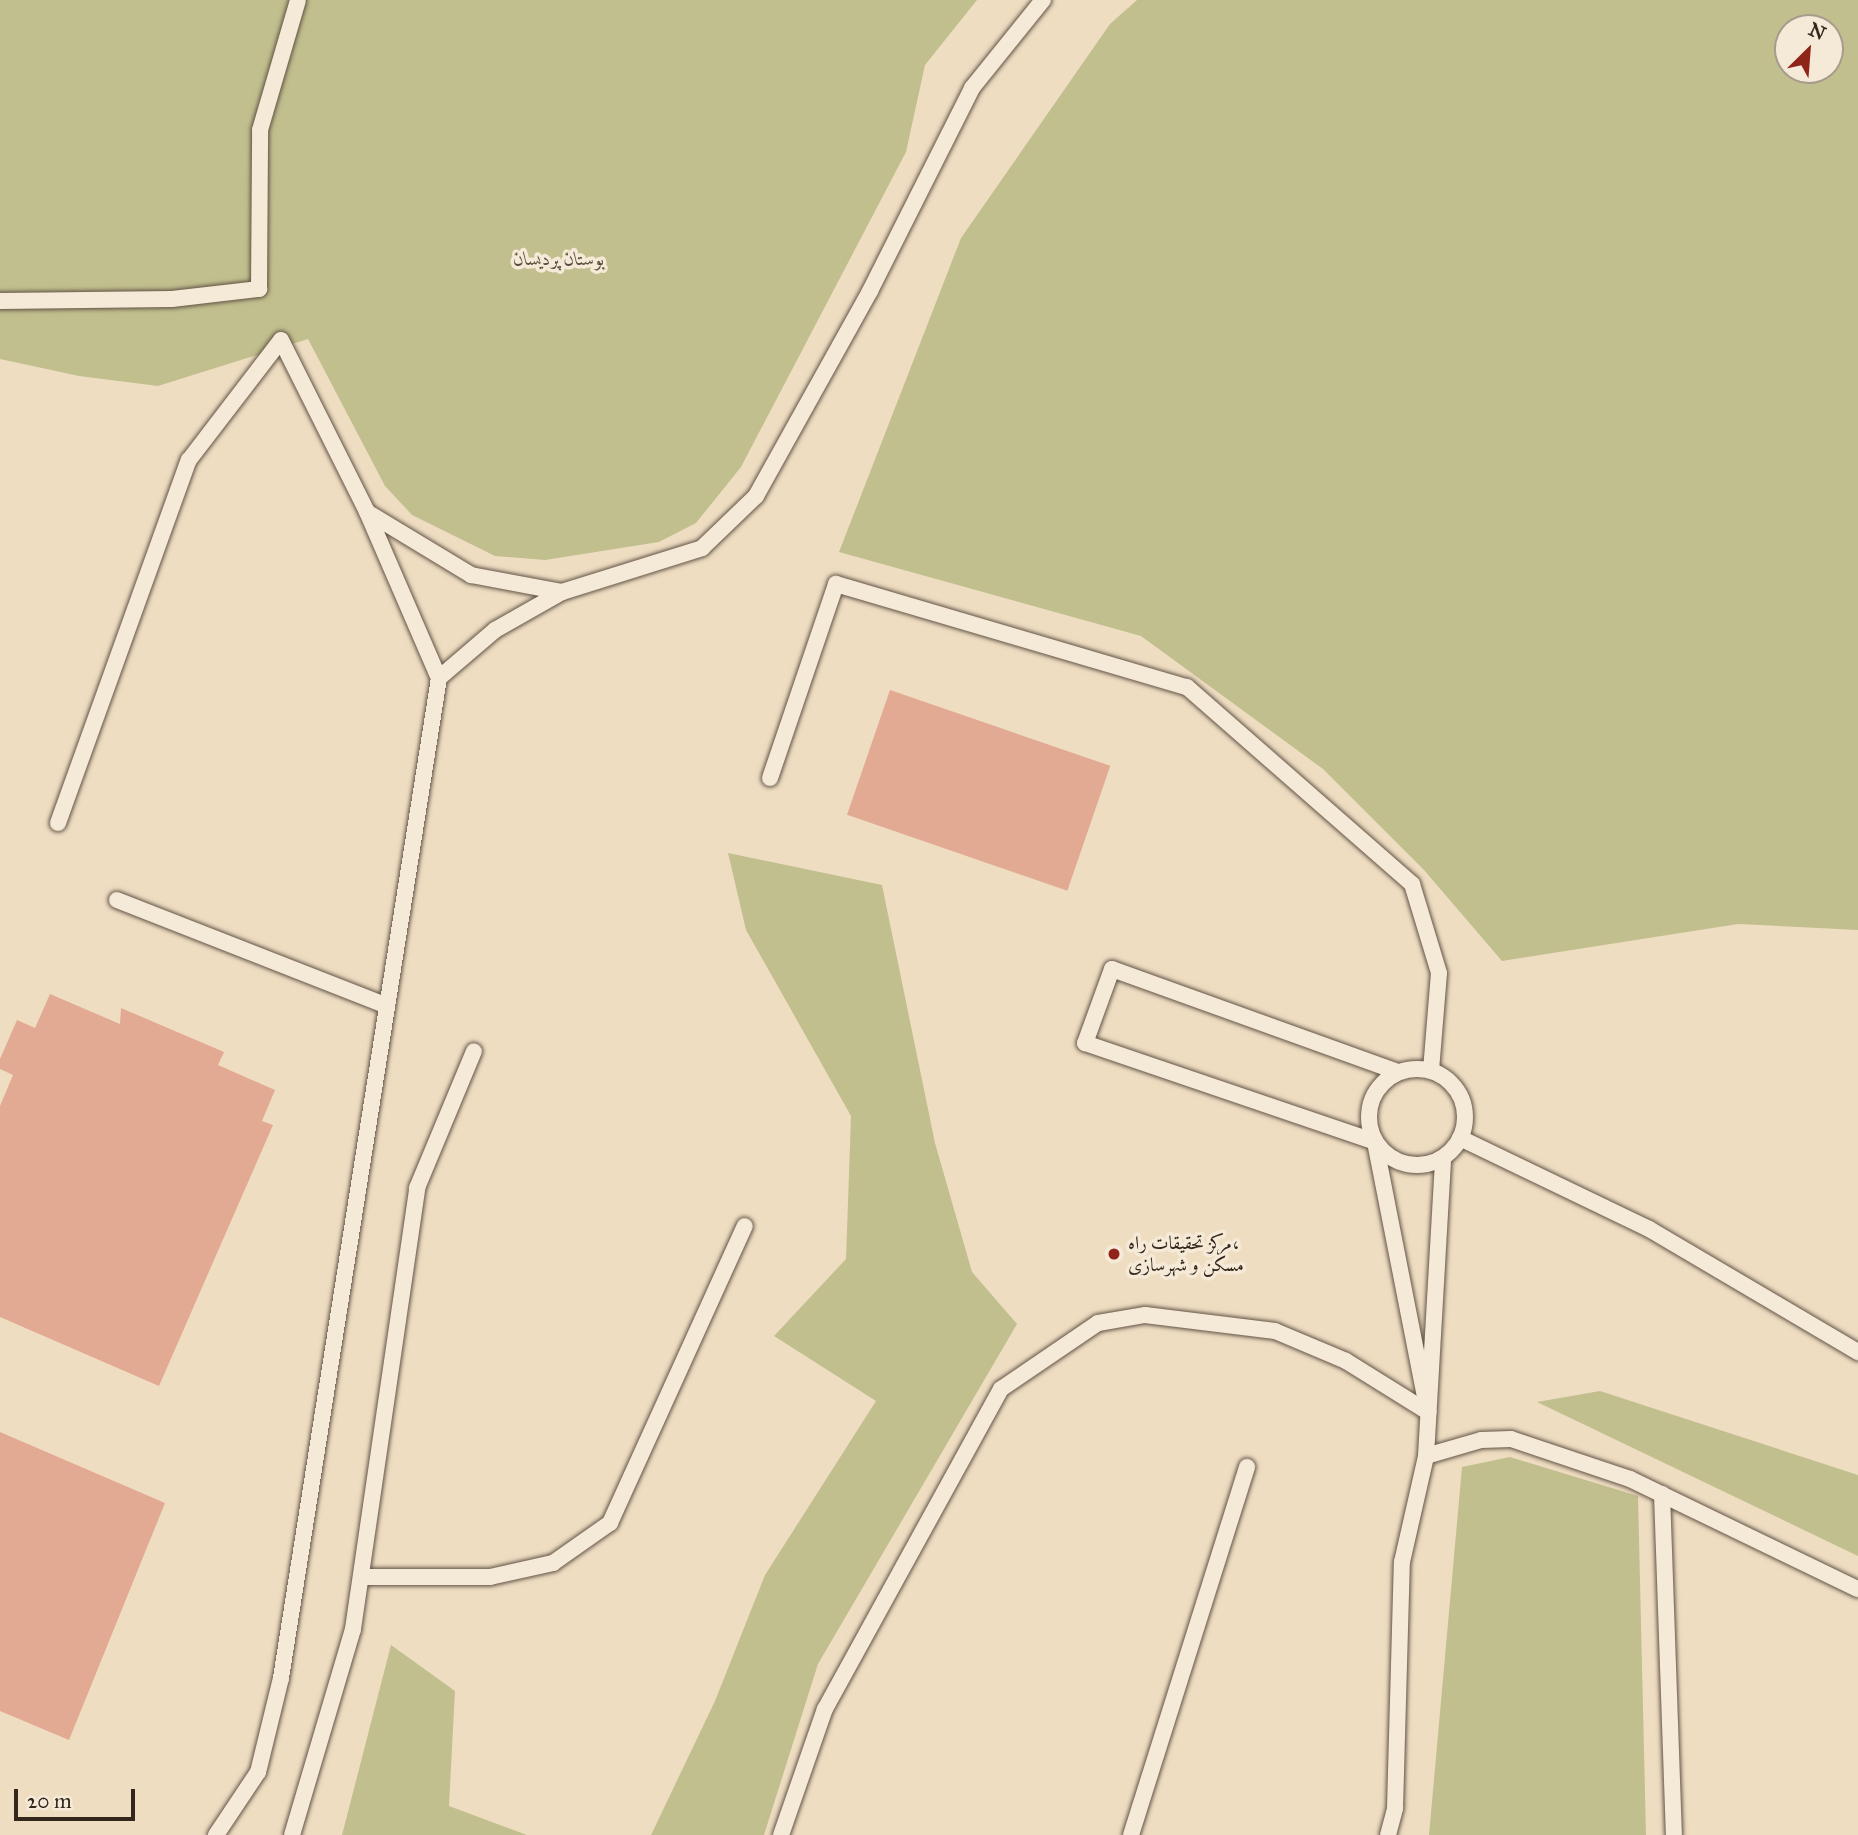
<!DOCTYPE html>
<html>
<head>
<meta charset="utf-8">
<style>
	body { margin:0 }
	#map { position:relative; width:1858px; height:1835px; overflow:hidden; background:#efddc2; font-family:"IM FELL Great Primer",Amiri,serif }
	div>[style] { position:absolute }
	.green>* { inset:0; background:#c1bf8e }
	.building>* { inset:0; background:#e2a993; transform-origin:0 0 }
	.roads { filter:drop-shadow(0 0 2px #615446) drop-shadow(0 0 2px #615446) }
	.lane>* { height:16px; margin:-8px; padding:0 8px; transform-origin:8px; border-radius:8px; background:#f5e9d7 }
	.lane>.ring { margin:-8px; padding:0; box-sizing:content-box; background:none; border:16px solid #f5e9d7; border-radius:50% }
	.dots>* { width:19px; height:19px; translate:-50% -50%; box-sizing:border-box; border:4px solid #f5e9d7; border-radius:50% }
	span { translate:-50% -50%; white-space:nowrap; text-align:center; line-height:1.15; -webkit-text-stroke:7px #f5e9d7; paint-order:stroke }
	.park-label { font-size:19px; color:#564c39; font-style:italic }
	.poi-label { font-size:19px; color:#32261d }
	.left { translate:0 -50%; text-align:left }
	.north { position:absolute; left:1774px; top:14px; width:70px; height:70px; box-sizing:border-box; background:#f5e9d7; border:2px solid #a79b8d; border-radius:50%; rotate:25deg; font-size:19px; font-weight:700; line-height:28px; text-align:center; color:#32261d }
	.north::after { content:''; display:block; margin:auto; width:24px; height:32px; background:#8f2418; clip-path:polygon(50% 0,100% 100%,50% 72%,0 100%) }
	.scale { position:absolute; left:14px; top:1789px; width:121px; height:32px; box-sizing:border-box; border:4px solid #32261d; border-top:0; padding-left:9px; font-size:21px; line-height:24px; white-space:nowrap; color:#32261d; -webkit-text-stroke:5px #f5e9d7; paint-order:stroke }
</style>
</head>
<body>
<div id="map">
	<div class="green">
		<div style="clip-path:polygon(0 0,977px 0,925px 65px,906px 152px,741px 467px,696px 523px,659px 542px,545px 560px,495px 556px,412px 515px,385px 486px,308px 339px,158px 386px,79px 376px,0 359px)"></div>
		<div style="clip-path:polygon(evenodd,1137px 0,1858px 0,1858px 930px,1738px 924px,1502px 961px,1424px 870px,1323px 769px,1141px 636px,839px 552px,961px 238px,1110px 24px,1137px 0,1788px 28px,1830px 28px,1830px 70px,1788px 70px,1788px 28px)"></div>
		<div style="clip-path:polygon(728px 853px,882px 885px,935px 1143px,972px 1272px,1017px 1324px,818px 1664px,764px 1835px,651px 1835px,715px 1701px,765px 1575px,876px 1401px,774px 1336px,846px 1259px,851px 1116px,746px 930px)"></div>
		<div style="clip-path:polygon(1600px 1391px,1858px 1475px,1858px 1556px,1537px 1402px)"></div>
		<div style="clip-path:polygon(1510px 1457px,1638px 1496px,1646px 1835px,1429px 1835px,1462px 1467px)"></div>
		<div style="clip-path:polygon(391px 1645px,455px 1691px,449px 1806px,527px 1835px,342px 1835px)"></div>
	</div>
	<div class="building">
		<div style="left:890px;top:690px;width:233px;height:132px;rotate:19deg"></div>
		<div style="clip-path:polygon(50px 994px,120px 1024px,121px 1008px,224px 1052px,218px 1065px,275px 1090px,262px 1121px,273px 1125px,159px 1386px,0 1317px,0 1106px,13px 1075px,0 1069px,0 1059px,17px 1020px,35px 1028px)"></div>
		<div style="clip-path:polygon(0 1432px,165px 1503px,69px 1740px,0 1711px)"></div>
	</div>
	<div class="roads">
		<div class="lane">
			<div style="left:0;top:301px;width:172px;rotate:-0.7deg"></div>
			<div style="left:172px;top:299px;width:88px;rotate:-6.6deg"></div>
			<div style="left:259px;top:289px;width:159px;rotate:-89.6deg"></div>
			<div style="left:260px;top:130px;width:135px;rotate:-73.7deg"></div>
			<div style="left:367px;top:512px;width:122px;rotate:31.2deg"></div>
			<div style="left:471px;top:575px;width:93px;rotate:10.6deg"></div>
			<div style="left:439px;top:678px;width:74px;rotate:-40.6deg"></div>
			<div style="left:495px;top:630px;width:77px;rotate:-29.6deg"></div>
			<div style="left:562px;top:592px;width:147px;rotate:-17.4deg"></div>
			<div style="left:702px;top:548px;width:75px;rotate:-43.9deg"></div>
			<div style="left:756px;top:496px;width:235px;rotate:-60.9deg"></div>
			<div style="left:870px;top:291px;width:227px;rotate:-63.3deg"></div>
			<div style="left:972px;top:88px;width:113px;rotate:-51.1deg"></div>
			<div style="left:770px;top:778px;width:205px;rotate:-71.2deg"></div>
			<div style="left:836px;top:584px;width:366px;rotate:16.4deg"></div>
			<div style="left:1187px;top:687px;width:299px;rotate:41.2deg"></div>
			<div style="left:1412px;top:884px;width:93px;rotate:73.1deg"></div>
			<div style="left:1439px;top:973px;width:98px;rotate:94.7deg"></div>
			<div style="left:58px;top:823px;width:386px;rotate:-70.2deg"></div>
			<div style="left:189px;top:460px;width:151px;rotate:-52.5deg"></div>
			<div style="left:281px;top:340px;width:192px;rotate:63.4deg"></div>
			<div style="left:367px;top:512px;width:181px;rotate:66.6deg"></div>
			<div style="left:439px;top:678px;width:1012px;rotate:98.98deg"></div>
			<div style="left:281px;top:1678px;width:97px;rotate:103.7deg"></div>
			<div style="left:258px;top:1772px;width:76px;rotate:123.7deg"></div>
			<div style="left:117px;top:900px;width:290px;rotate:21.4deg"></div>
			<div class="ring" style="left:1369px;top:1069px;width:80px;height:80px"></div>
			<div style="left:1398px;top:1072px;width:304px;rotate:-160.2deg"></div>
			<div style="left:1112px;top:969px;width:79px;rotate:110deg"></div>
			<div style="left:1085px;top:1043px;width:306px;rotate:18.8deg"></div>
			<div style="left:1375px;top:1142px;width:275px;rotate:78.9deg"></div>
			<div style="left:1460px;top:1138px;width:210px;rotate:25.7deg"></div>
			<div style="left:1649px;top:1229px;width:243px;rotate:30.5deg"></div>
			<div style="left:1426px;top:1456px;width:57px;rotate:-16.2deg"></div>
			<div style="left:1481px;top:1440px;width:30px;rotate:-2deg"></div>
			<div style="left:1511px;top:1439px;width:126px;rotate:18.6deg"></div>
			<div style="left:1630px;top:1479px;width:253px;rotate:25.8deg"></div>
			<div style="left:1662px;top:1494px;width:341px;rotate:88deg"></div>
			<div style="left:361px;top:1577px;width:129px"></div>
			<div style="left:490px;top:1577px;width:65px;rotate:-12.5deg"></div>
			<div style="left:553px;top:1563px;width:70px;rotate:-35.1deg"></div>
			<div style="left:610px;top:1523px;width:326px;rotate:-65.6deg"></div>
			<div style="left:292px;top:1835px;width:215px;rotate:-73.5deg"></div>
			<div style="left:353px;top:1629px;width:446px;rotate:-81.7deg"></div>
			<div style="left:417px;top:1188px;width:148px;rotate:-67.4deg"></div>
			<div style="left:781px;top:1835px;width:133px;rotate:-70.8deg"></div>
			<div style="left:825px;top:1709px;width:365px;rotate:-61.2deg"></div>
			<div style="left:1001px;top:1389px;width:117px;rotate:-34.2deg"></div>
			<div style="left:1098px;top:1323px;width:48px;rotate:-9.7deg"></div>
			<div style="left:1145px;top:1315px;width:131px;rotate:7deg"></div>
			<div style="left:1275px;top:1331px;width:77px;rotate:22.9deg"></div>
			<div style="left:1346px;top:1361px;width:97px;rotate:31.9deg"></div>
			<div style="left:1131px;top:1835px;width:386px;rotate:-72.5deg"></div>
			<div style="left:1388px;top:1835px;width:28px;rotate:-75deg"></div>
			<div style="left:1395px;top:1808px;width:246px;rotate:-88.4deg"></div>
			<div style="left:1402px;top:1562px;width:109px;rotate:-77.2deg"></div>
			<div style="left:1426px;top:1456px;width:298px;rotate:-86.7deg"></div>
		</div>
	</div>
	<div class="dots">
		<div style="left:1114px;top:1254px;background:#8f2418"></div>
	</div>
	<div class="park-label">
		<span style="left:559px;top:259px">بوستان پردیسان</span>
	</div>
	<div class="poi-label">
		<span class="left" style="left:1128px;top:1254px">مرکز تحقیقات راه،<br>مسکن و شهرسازی</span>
	</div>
	<div class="north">N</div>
	<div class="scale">20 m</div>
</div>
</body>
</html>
